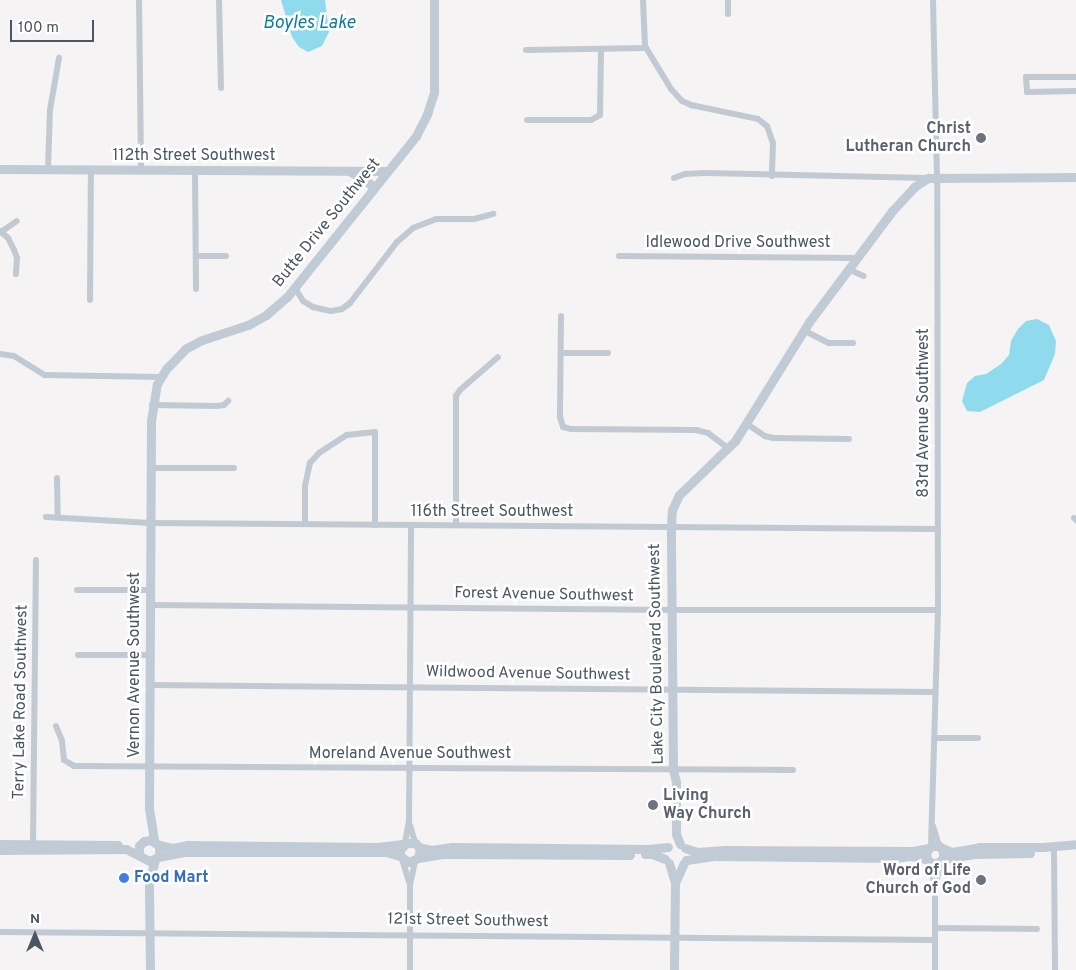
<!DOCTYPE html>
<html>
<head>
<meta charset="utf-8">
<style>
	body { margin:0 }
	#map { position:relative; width:1076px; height:970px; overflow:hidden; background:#f5f3f3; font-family:Overpass,sans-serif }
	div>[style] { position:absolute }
	.water>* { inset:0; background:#90daee }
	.street>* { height:6px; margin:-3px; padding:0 3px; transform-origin:3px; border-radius:3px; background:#c1cad2 }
	.secondary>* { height:9px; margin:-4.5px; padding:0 4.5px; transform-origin:4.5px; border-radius:4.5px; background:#c1cbd6 }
	.dots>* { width:14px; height:14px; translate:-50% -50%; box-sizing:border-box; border:2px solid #fff; border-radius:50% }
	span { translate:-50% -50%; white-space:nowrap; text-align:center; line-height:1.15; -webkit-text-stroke:5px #fff; paint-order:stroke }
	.worship-label { font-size:16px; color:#5b616d; font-weight:700 }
	.right { translate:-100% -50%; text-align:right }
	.left { translate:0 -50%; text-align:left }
	.street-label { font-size:16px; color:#4a5661 }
	.shop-label { font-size:16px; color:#366cbe; font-weight:700 }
	.water-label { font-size:18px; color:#0c7c9b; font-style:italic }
	.north { position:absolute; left:10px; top:910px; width:50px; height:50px; -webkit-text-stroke:4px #fff; paint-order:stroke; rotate:0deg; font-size:14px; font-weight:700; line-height:20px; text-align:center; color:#4a5661 }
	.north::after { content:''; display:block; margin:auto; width:18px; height:22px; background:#4a5661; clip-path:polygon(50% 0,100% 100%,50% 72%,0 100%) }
	.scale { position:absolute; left:10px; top:20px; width:84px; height:22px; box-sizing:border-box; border:2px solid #4a5661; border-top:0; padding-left:6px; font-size:15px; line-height:18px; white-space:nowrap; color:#4a5661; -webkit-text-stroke:4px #fff; paint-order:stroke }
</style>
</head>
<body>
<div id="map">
	<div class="water">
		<div style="clip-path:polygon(281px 0,325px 0,329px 32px,322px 46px,308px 52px,299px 47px,292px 37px)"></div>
		<div style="clip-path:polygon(1037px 319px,1049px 325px,1056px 341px,1055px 354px,1044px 380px,980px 412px,967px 411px,962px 401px,967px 383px,975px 376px,986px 374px,1001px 364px,1009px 355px,1011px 341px,1018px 329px,1026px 321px)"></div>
	</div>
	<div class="street">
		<div style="left:139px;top:0;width:170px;rotate:89.3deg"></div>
		<div style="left:219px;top:0;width:88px;rotate:88.7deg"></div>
		<div style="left:643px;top:0;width:46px;rotate:87.5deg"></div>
		<div style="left:645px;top:46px;width:50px;rotate:58.8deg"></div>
		<div style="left:671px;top:89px;width:16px;rotate:47deg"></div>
		<div style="left:682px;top:101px;width:10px;rotate:24deg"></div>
		<div style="left:691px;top:105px;width:68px;rotate:11.8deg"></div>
		<div style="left:758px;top:119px;width:11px;rotate:38deg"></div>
		<div style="left:767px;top:126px;width:18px;rotate:71deg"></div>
		<div style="left:773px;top:143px;width:33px;rotate:92deg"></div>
		<div style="left:728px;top:0;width:14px;rotate:90deg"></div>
		<div style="left:526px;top:50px;width:120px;rotate:-1deg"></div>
		<div style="left:1076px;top:77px;width:50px;rotate:180deg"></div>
		<div style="left:1026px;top:77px;width:15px;rotate:86deg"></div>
		<div style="left:1027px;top:92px;width:49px;rotate:-1.2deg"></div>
		<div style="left:527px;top:120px;width:64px"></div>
		<div style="left:591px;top:120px;width:10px;rotate:-29deg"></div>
		<div style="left:600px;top:115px;width:65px;rotate:-89.1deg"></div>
		<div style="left:48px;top:169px;width:59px;rotate:-88.1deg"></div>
		<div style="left:50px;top:110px;width:53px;rotate:-80.2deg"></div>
		<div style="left:195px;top:171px;width:118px;rotate:89.5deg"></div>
		<div style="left:674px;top:178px;width:12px;rotate:-20deg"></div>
		<div style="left:685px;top:174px;width:20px;rotate:-3deg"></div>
		<div style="left:705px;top:173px;width:222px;rotate:1.3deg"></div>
		<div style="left:0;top:231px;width:11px;rotate:41deg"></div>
		<div style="left:8px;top:238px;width:13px;rotate:63deg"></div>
		<div style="left:14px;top:250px;width:9px;rotate:69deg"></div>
		<div style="left:17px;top:258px;width:16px;rotate:94deg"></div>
		<div style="left:1px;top:232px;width:19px;rotate:-35deg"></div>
		<div style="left:196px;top:256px;width:30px"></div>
		<div style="left:619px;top:256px;width:238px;rotate:0.5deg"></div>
		<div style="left:848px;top:269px;width:17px;rotate:24deg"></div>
		<div style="left:295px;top:288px;width:15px;rotate:58deg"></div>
		<div style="left:303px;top:301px;width:12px;rotate:31deg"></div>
		<div style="left:313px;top:307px;width:18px;rotate:13deg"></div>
		<div style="left:331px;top:311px;width:11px;rotate:-10deg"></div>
		<div style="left:342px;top:309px;width:10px;rotate:-37deg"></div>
		<div style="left:350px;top:303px;width:77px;rotate:-52.4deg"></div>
		<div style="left:397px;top:242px;width:21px;rotate:-41deg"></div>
		<div style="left:413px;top:228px;width:25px;rotate:-21deg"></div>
		<div style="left:436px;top:219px;width:38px"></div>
		<div style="left:474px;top:219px;width:20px;rotate:-15deg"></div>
		<div style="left:90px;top:300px;width:130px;rotate:-89.6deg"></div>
		<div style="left:561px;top:316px;width:101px;rotate:90.6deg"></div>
		<div style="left:560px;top:417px;width:10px;rotate:73deg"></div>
		<div style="left:563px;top:427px;width:8px;rotate:14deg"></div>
		<div style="left:571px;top:429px;width:125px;rotate:0.5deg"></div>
		<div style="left:696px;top:430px;width:12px;rotate:14deg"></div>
		<div style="left:708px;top:433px;width:25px;rotate:37deg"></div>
		<div style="left:805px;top:331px;width:27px;rotate:27deg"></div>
		<div style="left:829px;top:343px;width:24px"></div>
		<div style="left:561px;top:353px;width:47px"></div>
		<div style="left:0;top:354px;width:14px;rotate:8deg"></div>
		<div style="left:14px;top:356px;width:36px;rotate:32deg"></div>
		<div style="left:45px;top:375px;width:116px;rotate:1deg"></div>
		<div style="left:152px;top:405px;width:65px;rotate:0.9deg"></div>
		<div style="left:217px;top:406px;width:7px;rotate:-8deg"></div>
		<div style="left:224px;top:405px;width:6px;rotate:-45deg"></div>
		<div style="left:747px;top:424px;width:22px;rotate:34deg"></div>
		<div style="left:765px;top:436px;width:8px;rotate:14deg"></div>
		<div style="left:773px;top:438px;width:76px;rotate:0.8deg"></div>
		<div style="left:151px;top:468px;width:83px"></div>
		<div style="left:57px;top:478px;width:39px;rotate:89deg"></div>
		<div style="left:46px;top:517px;width:105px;rotate:3.3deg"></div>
		<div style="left:151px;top:523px;width:787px;rotate:0.44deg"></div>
		<div style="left:1074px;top:518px;width:3px;rotate:45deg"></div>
		<div style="left:305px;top:524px;width:38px;rotate:-90deg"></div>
		<div style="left:305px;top:486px;width:24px;rotate:-78deg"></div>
		<div style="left:310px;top:463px;width:13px;rotate:-48deg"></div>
		<div style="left:319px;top:453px;width:33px;rotate:-33deg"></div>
		<div style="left:347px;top:435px;width:28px;rotate:-6deg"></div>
		<div style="left:375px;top:432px;width:93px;rotate:90deg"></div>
		<div style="left:456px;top:525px;width:129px;rotate:-90deg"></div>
		<div style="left:456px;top:396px;width:7px;rotate:-56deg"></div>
		<div style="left:460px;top:390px;width:50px;rotate:-41deg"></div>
		<div style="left:77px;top:590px;width:74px"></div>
		<div style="left:151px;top:605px;width:521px;rotate:0.55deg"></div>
		<div style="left:672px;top:610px;width:266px"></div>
		<div style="left:78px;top:655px;width:73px"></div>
		<div style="left:150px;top:685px;width:785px;rotate:0.51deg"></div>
		<div style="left:56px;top:726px;width:16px;rotate:68deg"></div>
		<div style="left:62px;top:741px;width:19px;rotate:84deg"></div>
		<div style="left:64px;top:760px;width:12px;rotate:31deg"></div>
		<div style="left:74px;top:766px;width:719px;rotate:0.32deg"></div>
		<div style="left:935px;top:738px;width:43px"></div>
		<div style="left:410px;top:825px;width:19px;rotate:74deg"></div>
		<div style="left:933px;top:826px;width:21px;rotate:73deg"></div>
		<div style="left:405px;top:843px;width:22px;rotate:-80deg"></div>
		<div style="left:409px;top:821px;width:296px;rotate:-89.6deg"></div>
		<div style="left:33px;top:844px;width:284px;rotate:-89.4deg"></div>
		<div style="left:931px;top:846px;width:236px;rotate:-88.3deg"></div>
		<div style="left:938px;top:610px;width:433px;rotate:-90.1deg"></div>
		<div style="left:937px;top:177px;width:177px;rotate:-91.3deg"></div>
		<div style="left:1054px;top:852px;width:117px;rotate:89.5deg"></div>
		<div style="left:402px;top:859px;width:24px;rotate:73deg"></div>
		<div style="left:929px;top:862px;width:25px;rotate:76deg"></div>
		<div style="left:935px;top:928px;width:102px;rotate:0.6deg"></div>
		<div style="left:0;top:932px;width:935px;rotate:0.49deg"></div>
		<div style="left:410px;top:970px;width:85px;rotate:-90deg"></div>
		<div style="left:410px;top:885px;width:25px;rotate:-78deg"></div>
		<div style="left:935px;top:970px;width:84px;rotate:-90deg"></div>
		<div style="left:935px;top:886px;width:25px;rotate:-76deg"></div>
	</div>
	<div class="secondary">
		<div style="left:0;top:169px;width:387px;rotate:0.3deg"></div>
		<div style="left:349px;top:171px;width:23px;rotate:31deg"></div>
		<div style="left:369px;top:183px;width:7px;rotate:45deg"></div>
		<div style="left:154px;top:840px;width:32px;rotate:-99deg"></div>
		<div style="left:149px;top:808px;width:387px;rotate:-89.7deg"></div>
		<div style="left:151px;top:421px;width:37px;rotate:-81deg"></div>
		<div style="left:157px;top:384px;width:17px;rotate:-59deg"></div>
		<div style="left:166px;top:369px;width:28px;rotate:-46deg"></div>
		<div style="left:185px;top:349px;width:19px;rotate:-28deg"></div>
		<div style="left:202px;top:340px;width:48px;rotate:-18.1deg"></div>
		<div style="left:248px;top:325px;width:21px;rotate:-29deg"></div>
		<div style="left:266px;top:315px;width:28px;rotate:-41deg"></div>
		<div style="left:287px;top:297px;width:206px;rotate:-51.3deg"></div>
		<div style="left:416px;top:136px;width:25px;rotate:-63deg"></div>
		<div style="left:427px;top:114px;width:23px;rotate:-72deg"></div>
		<div style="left:434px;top:92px;width:92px;rotate:-90deg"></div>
		<div style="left:0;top:844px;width:118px;rotate:0.5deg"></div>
		<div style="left:680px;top:844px;width:11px;rotate:-112deg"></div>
		<div style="left:676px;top:834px;width:52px;rotate:-90deg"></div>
		<div style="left:676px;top:782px;width:12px;rotate:-104deg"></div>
		<div style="left:673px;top:770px;width:243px;rotate:-90.5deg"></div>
		<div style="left:671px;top:527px;width:17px;rotate:-87deg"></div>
		<div style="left:672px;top:510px;width:17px;rotate:-65deg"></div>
		<div style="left:679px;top:495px;width:78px;rotate:-44deg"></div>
		<div style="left:735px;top:441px;width:140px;rotate:-58.1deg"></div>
		<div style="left:809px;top:322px;width:139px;rotate:-53.2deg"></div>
		<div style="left:892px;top:211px;width:33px;rotate:-47deg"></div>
		<div style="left:914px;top:187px;width:17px;rotate:-33deg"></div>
		<div style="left:928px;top:178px;width:148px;rotate:-0.4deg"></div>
		<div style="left:159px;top:845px;width:14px;rotate:12deg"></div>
		<div style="left:173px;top:848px;width:14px;rotate:-12deg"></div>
		<div style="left:187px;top:845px;width:191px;rotate:0.6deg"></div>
		<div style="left:378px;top:847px;width:25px;rotate:-7deg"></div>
		<div style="left:419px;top:847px;width:12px;rotate:14deg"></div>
		<div style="left:431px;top:850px;width:21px;rotate:-8deg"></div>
		<div style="left:452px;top:847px;width:196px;rotate:0.6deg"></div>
		<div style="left:648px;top:849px;width:20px;rotate:-6deg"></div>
		<div style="left:685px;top:848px;width:13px;rotate:18deg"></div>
		<div style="left:697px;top:852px;width:28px;rotate:-4deg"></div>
		<div style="left:725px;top:850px;width:188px;rotate:0.3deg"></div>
		<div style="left:913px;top:851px;width:16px;rotate:-11deg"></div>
		<div style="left:942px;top:848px;width:11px;rotate:22deg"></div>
		<div style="left:952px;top:852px;width:27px;rotate:-10deg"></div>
		<div style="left:979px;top:847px;width:64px"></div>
		<div style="left:1043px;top:847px;width:33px;rotate:-5deg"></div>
		<div style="left:0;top:850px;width:126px;rotate:-0.5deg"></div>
		<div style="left:126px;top:849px;width:27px;rotate:27deg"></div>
		<div style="left:150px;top:861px;width:10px;rotate:-29deg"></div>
		<div style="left:159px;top:856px;width:11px;rotate:-90deg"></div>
		<div style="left:159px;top:845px;width:10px;rotate:-151deg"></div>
		<div style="left:150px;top:840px;width:6px;rotate:171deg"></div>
		<div style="left:144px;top:841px;width:7px;rotate:135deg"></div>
		<div style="left:139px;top:846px;width:9px;rotate:90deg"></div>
		<div style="left:645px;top:854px;width:7px"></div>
		<div style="left:652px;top:854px;width:14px;rotate:21deg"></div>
		<div style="left:158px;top:857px;width:25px;rotate:-11deg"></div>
		<div style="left:183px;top:852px;width:203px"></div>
		<div style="left:386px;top:852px;width:15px;rotate:16deg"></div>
		<div style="left:400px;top:856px;width:11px;rotate:34deg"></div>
		<div style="left:409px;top:862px;width:10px;rotate:-24deg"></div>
		<div style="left:418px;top:858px;width:10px;rotate:-79deg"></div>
		<div style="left:420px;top:848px;width:7px;rotate:-135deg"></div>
		<div style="left:415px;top:843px;width:9px;rotate:180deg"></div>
		<div style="left:406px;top:843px;width:9px;rotate:131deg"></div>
		<div style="left:400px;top:850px;width:6px;rotate:90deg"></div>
		<div style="left:418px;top:858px;width:25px;rotate:-9deg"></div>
		<div style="left:443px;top:854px;width:187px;rotate:0.3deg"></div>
		<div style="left:943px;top:859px;width:30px;rotate:-9deg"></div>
		<div style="left:973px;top:854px;width:57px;rotate:-1deg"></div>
		<div style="left:686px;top:860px;width:27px;rotate:-8deg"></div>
		<div style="left:713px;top:856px;width:183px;rotate:0.6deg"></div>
		<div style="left:896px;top:858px;width:12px;rotate:-9deg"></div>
		<div style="left:908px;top:856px;width:12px;rotate:5deg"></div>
		<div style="left:920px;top:857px;width:17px;rotate:25deg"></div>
		<div style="left:935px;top:864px;width:9px;rotate:-32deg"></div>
		<div style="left:943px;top:859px;width:8px;rotate:-90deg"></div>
		<div style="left:943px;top:851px;width:6px;rotate:-129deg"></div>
		<div style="left:939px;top:846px;width:8px;rotate:180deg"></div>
		<div style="left:931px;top:846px;width:8px;rotate:130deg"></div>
		<div style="left:926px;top:852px;width:7px;rotate:82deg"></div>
		<div style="left:669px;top:863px;width:21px;rotate:73deg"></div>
		<div style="left:675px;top:883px;width:87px;rotate:90.7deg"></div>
		<div style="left:675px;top:883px;width:22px;rotate:-66deg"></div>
		<div style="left:150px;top:970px;width:88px;rotate:-90.7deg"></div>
		<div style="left:149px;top:882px;width:23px;rotate:-75deg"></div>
	</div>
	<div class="dots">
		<div style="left:981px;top:138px;background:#6b7280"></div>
		<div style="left:653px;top:805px;background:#6b7280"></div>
		<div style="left:124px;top:878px;background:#3f7fe0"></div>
		<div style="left:981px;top:880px;background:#6b7280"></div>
	</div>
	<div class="worship-label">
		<span class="right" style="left:971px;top:138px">Christ<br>Lutheran Church</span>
		<span class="left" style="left:663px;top:805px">Living<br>Way Church</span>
		<span class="right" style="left:971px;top:880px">Word of Life<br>Church of God</span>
	</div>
	<div class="street-label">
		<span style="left:194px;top:156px">112th Street Southwest</span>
		<span style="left:327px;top:223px;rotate:-51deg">Butte Drive Southwest</span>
		<span style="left:738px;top:243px">Idlewood Drive Southwest</span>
		<span style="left:924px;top:413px;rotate:-90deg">83rd Avenue Southwest</span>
		<span style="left:492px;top:512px">116th Street Southwest</span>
		<span style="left:544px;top:595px;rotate:1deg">Forest Avenue Southwest</span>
		<span style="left:657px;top:654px;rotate:-91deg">Lake City Boulevard Southwest</span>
		<span style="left:135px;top:665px;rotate:-90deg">Vernon Avenue Southwest</span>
		<span style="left:528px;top:674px;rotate:1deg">Wildwood Avenue Southwest</span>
		<span style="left:21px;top:702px;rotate:-89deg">Terry Lake Road Southwest</span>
		<span style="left:410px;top:754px">Moreland Avenue Southwest</span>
		<span style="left:468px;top:921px;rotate:1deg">121st Street Southwest</span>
	</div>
	<div class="shop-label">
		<span class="left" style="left:134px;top:878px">Food Mart</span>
	</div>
	<div class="water-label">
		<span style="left:309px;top:24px">Boyles Lake</span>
	</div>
	<div class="north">N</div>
	<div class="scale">100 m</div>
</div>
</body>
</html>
